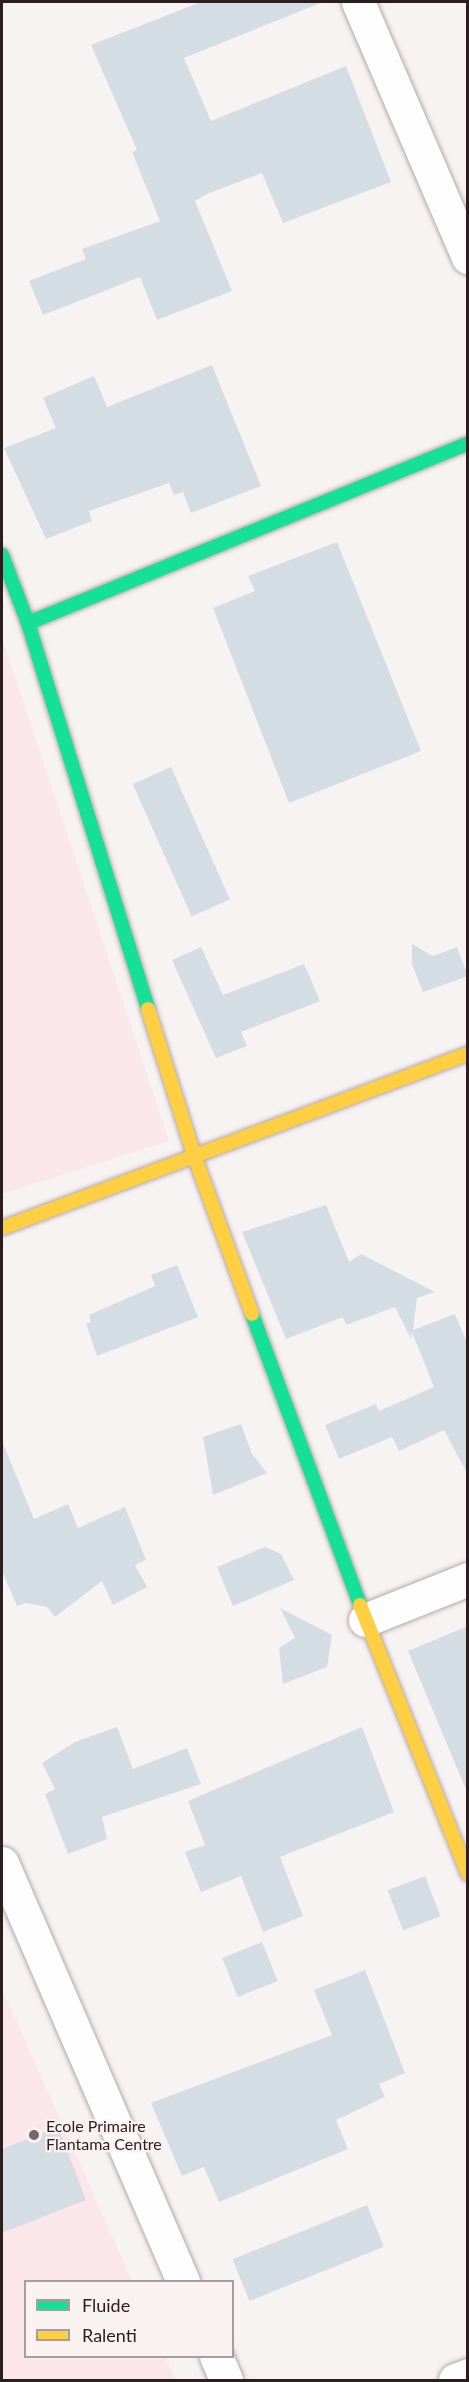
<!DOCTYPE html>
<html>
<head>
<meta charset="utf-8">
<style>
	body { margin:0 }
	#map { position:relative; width:469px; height:2382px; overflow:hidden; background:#f8f3f3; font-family:Lato,sans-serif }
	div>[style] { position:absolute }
	.built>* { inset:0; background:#fbe7e9 }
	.building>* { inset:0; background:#d4dde3; transform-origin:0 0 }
	.roads { filter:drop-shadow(0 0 2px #b3aaaa) drop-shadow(0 0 2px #b3aaaa) }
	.street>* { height:33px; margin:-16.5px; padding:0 16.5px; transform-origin:16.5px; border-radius:16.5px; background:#fefdfd }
	.fast>* { height:14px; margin:-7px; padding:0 7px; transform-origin:7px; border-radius:7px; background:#16e098 }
	.slow>* { height:14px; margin:-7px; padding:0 7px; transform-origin:7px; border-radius:7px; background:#ffcf43 }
	.dots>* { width:16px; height:16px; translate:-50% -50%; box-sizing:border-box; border:3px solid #faf1f1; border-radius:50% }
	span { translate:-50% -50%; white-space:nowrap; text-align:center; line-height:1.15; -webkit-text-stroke:4.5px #faf1f1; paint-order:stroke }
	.poi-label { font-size:16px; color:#2c1d1f }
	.left { translate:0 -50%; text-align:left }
	.frame { position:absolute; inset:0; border:3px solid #2c1d1f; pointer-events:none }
	.legend { position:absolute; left:24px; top:2280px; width:210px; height:78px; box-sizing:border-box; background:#faf1f1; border:2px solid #a89c9d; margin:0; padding:8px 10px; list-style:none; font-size:18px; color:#2c1d1f }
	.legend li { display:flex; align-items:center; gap:12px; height:30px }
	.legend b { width:30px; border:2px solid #a89c9d }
</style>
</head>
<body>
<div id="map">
	<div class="built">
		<div style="clip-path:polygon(2px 638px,169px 1141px,2px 1194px)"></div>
		<div style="clip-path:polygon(2px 1989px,132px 2281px,26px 2282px,26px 2356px,165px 2357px,176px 2380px,2px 2380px)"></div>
	</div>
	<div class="building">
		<div style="clip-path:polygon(201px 2px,323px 2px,184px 58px,211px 121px,346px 66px,391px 182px,283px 223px,262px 173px,207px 194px,195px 201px,232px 291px,157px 320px,140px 277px,43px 315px,29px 281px,86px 259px,82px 249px,160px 221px,132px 152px,137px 150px,91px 45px)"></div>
		<div style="clip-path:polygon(212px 365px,261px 486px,191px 513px,183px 492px,174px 495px,169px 483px,89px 511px,92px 521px,46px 539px,4px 448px,56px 428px,43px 398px,94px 376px,107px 407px)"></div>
		<div style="clip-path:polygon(337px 542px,421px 751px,289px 803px,213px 608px,255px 591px,248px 576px)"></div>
		<div style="left:171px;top:767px;width:145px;height:42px;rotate:66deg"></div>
		<div style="clip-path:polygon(412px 944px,433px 956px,457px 947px,468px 976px,423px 992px,412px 964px)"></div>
		<div style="clip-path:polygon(201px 947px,223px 995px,304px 964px,320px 1001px,241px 1032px,247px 1046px,216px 1058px,172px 960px)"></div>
		<div style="clip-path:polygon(326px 1205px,349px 1262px,361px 1254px,435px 1292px,417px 1298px,413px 1330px,455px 1314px,468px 1345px,468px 1475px,444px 1430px,399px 1451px,392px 1437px,339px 1459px,325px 1425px,376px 1404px,379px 1411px,434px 1387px,412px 1332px,411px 1339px,395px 1307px,346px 1325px,343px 1317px,286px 1339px,242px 1232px)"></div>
		<div style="clip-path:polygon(177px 1265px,198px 1317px,97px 1356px,86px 1324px,91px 1322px,89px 1315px,155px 1286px,151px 1275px)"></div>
		<div style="clip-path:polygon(241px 1424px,252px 1454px,267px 1473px,213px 1495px,203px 1437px)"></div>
		<div style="clip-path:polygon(2px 1441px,34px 1519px,68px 1504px,78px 1528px,125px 1507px,146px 1560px,135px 1565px,147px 1587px,113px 1605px,102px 1581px,55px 1617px,47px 1607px,26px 1603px,17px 1606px,2px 1571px)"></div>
		<div style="clip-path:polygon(265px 1547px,281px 1554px,294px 1580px,233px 1606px,217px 1567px)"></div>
		<div style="clip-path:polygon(280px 1608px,332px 1635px,327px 1667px,283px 1684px,279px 1648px,295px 1638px)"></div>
		<div style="clip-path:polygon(468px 1626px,468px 1792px,467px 1792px,408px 1651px)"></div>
		<div style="clip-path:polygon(117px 1727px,133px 1769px,187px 1748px,201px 1784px,102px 1817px,107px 1839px,68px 1854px,45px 1794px,55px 1789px,42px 1763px,75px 1742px)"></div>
		<div style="clip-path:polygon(362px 1727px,394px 1812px,280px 1857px,303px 1916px,263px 1932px,241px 1876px,201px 1892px,185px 1852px,205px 1845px,188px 1801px)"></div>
		<div style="left:425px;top:1876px;width:43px;height:40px;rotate:69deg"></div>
		<div style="left:262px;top:1942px;width:42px;height:43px;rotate:68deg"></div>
		<div style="clip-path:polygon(365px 1970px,405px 2073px,379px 2084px,385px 2097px,336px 2120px,348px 2149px,219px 2202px,204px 2167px,182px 2176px,151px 2103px,332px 2035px,314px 1990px)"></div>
		<div style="clip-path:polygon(58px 2127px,86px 2200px,2px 2233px,2px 2149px)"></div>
		<div style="left:367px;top:2205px;width:45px;height:145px;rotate:68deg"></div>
	</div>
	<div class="roads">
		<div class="street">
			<div style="left:358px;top:2px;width:278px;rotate:66.7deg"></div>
			<div style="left:365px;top:1620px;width:111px;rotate:-21.7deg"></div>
			<div style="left:2px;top:1863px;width:456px;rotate:66.6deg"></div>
			<div style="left:216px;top:2356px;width:26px;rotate:67deg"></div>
			<div style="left:455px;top:2380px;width:14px;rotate:-21deg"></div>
		</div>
		<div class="fast">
			<div style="left:2px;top:555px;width:73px;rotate:69.1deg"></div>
			<div style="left:28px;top:623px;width:404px;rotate:72.7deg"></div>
			<div style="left:28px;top:623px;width:475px;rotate:-22.2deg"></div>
			<div style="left:252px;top:1314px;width:310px;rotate:69.6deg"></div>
		</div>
		<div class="slow">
			<div style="left:148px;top:1009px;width:156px;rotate:72.5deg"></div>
			<div style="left:195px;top:1158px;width:166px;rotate:69.9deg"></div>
			<div style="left:2px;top:1228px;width:497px;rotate:-20.5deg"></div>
			<div style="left:360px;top:1605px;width:290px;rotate:68.1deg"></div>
		</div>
	</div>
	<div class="dots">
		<div style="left:34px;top:2135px;background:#736869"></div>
	</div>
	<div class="poi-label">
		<span class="left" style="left:46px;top:2135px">Ecole Primaire<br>Flantama Centre</span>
	</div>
	<div class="frame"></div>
	<ul class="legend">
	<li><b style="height:8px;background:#16e098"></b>Fluide</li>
	<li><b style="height:8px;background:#ffcf43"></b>Ralenti</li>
	</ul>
</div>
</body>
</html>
